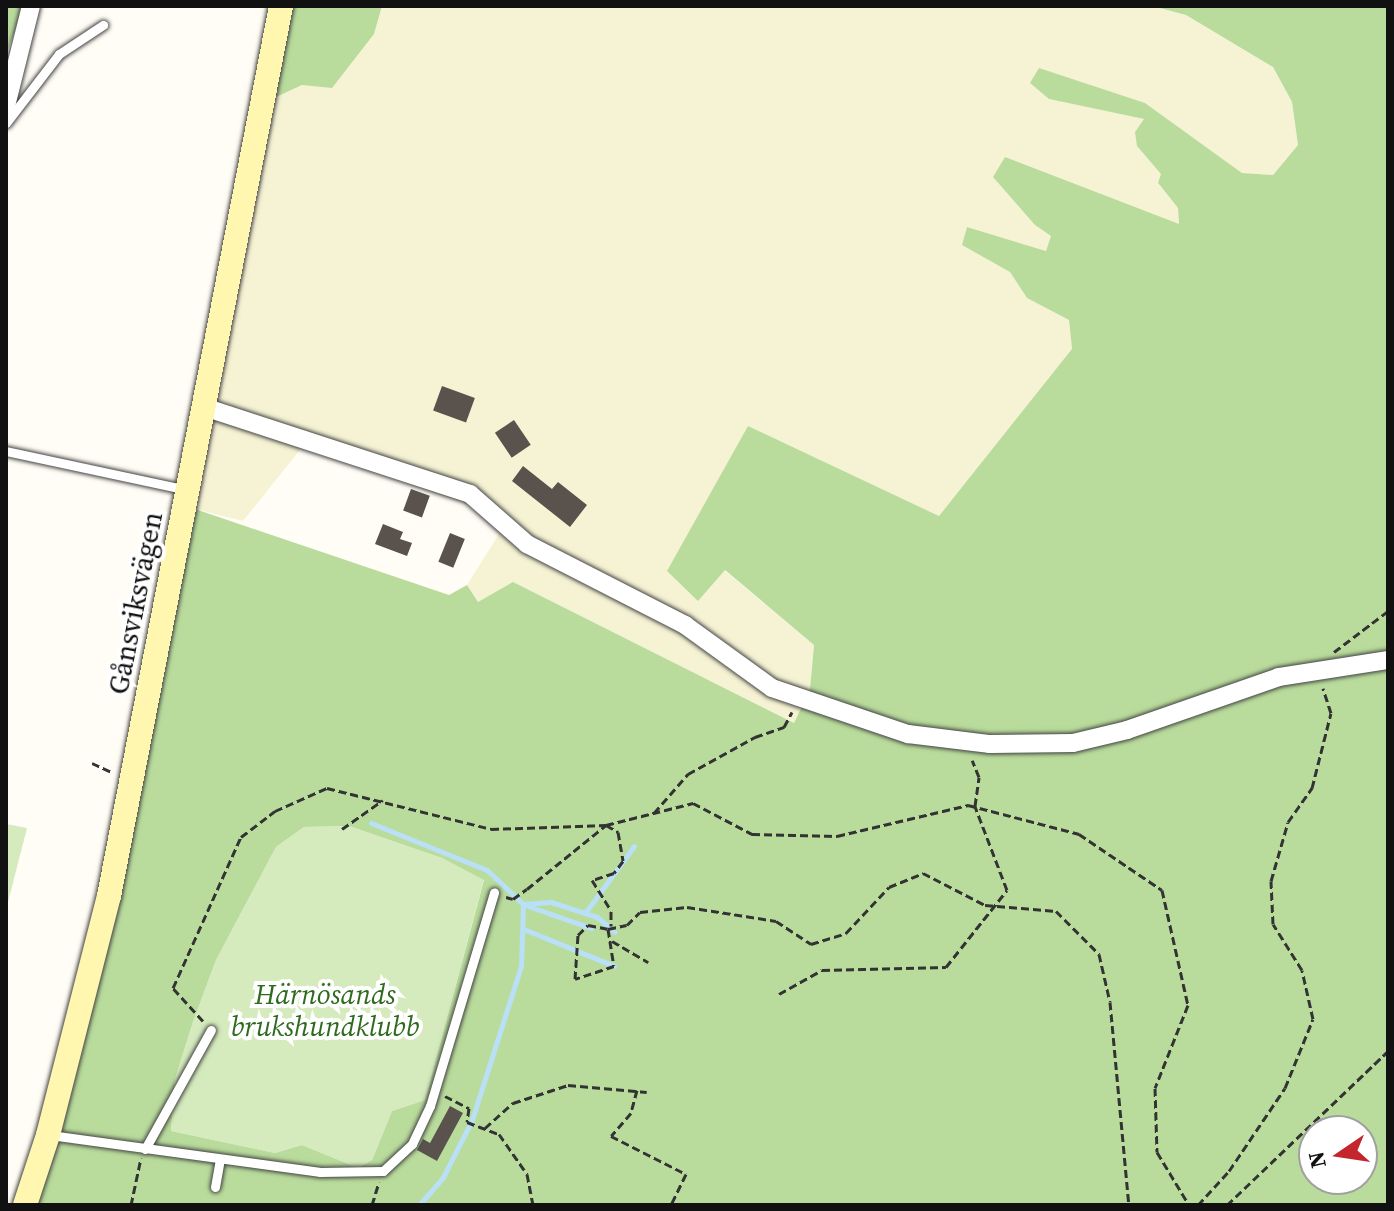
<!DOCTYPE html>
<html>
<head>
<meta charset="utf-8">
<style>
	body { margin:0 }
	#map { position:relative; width:1394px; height:1211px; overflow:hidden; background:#fffdf5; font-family:"Source Serif 4",serif }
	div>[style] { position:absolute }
	.farmland>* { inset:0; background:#f6f3d4 }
	.green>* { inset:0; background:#d5ebbd }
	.forest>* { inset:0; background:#b9dc9c }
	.stream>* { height:5px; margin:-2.5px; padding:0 2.5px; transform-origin:2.5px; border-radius:2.5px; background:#b9e0f7 }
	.building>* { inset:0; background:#5a524d; transform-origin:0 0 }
	.path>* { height:3px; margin-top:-1.5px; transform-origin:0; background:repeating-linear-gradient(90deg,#333 0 8px,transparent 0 12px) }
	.roads { filter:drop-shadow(0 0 2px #444) drop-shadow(0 0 2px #444) }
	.lane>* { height:9px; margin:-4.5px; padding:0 4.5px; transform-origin:4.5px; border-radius:4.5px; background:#fff }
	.street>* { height:18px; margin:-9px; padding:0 9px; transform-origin:9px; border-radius:9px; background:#fff }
	.secondary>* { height:24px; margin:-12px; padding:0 12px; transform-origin:12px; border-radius:12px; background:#fff6b0 }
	span { translate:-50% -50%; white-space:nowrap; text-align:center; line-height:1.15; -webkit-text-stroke:8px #fff; paint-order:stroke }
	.street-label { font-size:28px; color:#111 }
	.park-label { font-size:28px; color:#2f6b1f; font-style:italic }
	.frame { position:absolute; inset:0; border:8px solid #111; pointer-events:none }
	.north { position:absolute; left:1298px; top:1115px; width:80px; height:80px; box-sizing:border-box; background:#fff; border:2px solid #a0a0a0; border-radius:50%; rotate:257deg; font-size:22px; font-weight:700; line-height:32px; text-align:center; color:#111 }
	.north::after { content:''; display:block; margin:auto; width:28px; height:36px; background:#c4262e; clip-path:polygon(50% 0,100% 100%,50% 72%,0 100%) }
</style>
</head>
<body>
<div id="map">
	<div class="farmland">
		<div style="clip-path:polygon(382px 6px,1152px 6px,1186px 15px,1273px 67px,1292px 102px,1298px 145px,1273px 175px,1242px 173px,1145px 103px,1049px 99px,1145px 119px,1137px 146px,1162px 174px,1158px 184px,1178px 208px,1179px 224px,1035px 225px,1052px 236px,1046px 251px,967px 227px,963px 245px,1010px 272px,1027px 298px,1069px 320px,1072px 350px,939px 516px,748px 426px,724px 570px,814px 645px,810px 689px,794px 723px,706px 679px,478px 602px,467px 585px,499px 534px,480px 509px,303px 446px,243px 521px,195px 509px,274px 98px,302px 85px,374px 34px)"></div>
	</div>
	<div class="green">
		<div style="clip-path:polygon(6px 824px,27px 828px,6px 910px)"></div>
		<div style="clip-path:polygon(349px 826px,442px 858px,484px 879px,425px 1100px,392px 1111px,372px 1160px,358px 1168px,302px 1145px,275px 1153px,171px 1131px,175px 1079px,193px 1022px,216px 960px,276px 847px,304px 827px)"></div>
	</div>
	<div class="forest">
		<div style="clip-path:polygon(6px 6px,24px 6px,6px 55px)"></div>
		<div style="clip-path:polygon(285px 6px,382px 6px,374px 34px,332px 88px,302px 85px,274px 98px)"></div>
		<div style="clip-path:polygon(evenodd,1152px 6px,1388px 6px,1388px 1205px,30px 1205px,195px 509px,449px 595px,467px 585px,478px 602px,513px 582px,794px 723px,810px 689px,814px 645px,725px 570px,698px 601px,667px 571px,748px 426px,939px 516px,1072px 349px,1069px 320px,1027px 298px,1010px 272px,962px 245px,967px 227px,1046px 251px,1051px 236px,1035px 225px,993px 177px,1005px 157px,1179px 224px,1178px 208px,1158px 183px,1161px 174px,1137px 146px,1135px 132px,1144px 119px,1049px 99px,1030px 83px,1039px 68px,1145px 103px,1242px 173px,1273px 175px,1298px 145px,1292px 102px,1273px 67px,1186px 15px,1152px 6px,349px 826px,442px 858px,484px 880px,425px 1100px,392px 1111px,372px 1160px,358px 1168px,302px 1145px,275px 1153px,171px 1131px,175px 1079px,193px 1022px,216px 960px,276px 847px,304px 827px,349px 826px,1152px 6px,1314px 1131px,1362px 1131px,1362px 1179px,1314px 1179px,1314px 1131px)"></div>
	</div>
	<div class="stream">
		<div style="left:371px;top:823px;width:125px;rotate:22.1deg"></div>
		<div style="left:487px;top:870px;width:50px;rotate:43.4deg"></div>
		<div style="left:523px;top:904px;width:62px;rotate:91.8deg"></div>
		<div style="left:521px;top:966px;width:165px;rotate:107.7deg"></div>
		<div style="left:523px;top:904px;width:28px;rotate:-4deg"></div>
		<div style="left:551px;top:902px;width:48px;rotate:18.1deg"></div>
		<div style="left:597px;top:917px;width:23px;rotate:40deg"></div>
		<div style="left:528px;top:906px;width:67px;rotate:19.2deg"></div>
		<div style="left:585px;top:913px;width:83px;rotate:-53.8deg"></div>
		<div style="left:526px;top:930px;width:95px;rotate:22.2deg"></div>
		<div style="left:419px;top:1205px;width:37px;rotate:-49deg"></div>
		<div style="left:443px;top:1177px;width:57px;rotate:-63deg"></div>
	</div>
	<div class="building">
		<div style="left:442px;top:386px;width:35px;height:26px;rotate:20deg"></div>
		<div style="left:514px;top:420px;width:30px;height:23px;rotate:56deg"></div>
		<div style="clip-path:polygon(523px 466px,552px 489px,558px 482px,587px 505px,570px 527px,512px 481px)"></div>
		<div style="left:411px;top:489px;width:20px;height:23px;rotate:20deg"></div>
		<div style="clip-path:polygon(383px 524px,403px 532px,400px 539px,412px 543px,407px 556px,375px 544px)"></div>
		<div style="left:450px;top:533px;width:16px;height:31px;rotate:22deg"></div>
		<div style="clip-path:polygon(450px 1106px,463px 1113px,437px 1161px,417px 1150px,423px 1139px,430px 1143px)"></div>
	</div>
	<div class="path">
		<div style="left:1334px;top:652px;width:68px;rotate:-37.2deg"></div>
		<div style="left:92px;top:763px;width:23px;rotate:25deg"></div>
		<div style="left:654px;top:813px;width:52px;rotate:-48.9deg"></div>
		<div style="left:688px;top:774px;width:77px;rotate:-28.9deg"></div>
		<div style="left:755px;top:737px;width:31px;rotate:-19deg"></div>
		<div style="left:784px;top:727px;width:17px;rotate:-62deg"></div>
		<div style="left:342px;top:829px;width:50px;rotate:-35.3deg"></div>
		<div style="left:506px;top:897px;width:7px;rotate:16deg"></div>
		<div style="left:513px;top:899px;width:17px;rotate:-36deg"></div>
		<div style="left:527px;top:889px;width:102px;rotate:-39deg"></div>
		<div style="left:606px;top:825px;width:14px;rotate:30deg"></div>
		<div style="left:618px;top:832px;width:29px;rotate:80deg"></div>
		<div style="left:623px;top:861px;width:15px;rotate:127deg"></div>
		<div style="left:614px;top:873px;width:23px;rotate:162deg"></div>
		<div style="left:592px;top:880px;width:36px;rotate:58deg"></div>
		<div style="left:611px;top:911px;width:15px;rotate:90deg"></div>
		<div style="left:588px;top:925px;width:20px;rotate:11deg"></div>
		<div style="left:608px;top:929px;width:37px;rotate:81deg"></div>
		<div style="left:614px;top:966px;width:41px;rotate:161.6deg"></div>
		<div style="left:575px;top:979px;width:44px;rotate:-86.1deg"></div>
		<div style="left:578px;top:935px;width:14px;rotate:-45deg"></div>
		<div style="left:608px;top:929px;width:19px;rotate:-12deg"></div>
		<div style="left:627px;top:925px;width:18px;rotate:-45deg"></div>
		<div style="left:640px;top:912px;width:47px;rotate:-6.1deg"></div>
		<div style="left:687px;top:907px;width:90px;rotate:8.9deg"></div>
		<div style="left:776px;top:921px;width:42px;rotate:33.3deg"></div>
		<div style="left:811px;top:944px;width:37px;rotate:-17deg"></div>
		<div style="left:846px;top:933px;width:63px;rotate:-46.9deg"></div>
		<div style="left:889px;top:887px;width:37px;rotate:-22deg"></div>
		<div style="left:923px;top:873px;width:70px;rotate:27.3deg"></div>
		<div style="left:985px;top:905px;width:71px;rotate:4.8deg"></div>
		<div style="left:1056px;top:911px;width:61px;rotate:45deg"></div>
		<div style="left:1099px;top:954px;width:49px;rotate:77.1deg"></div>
		<div style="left:1110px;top:1002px;width:204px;rotate:84.7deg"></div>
		<div style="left:612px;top:941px;width:42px;rotate:30.3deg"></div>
		<div style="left:779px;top:994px;width:49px;rotate:-29.2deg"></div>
		<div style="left:822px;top:970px;width:124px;rotate:-1.4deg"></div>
		<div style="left:946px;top:967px;width:98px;rotate:-51.6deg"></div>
		<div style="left:1007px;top:890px;width:90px;rotate:-110.9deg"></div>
		<div style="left:975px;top:806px;width:29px;rotate:-82deg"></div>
		<div style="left:979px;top:777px;width:18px;rotate:-112deg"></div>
		<div style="left:203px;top:1021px;width:45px;rotate:-132.3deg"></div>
		<div style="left:173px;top:988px;width:166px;rotate:-65.8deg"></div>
		<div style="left:241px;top:837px;width:43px;rotate:-37.4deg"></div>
		<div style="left:275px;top:811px;width:57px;rotate:-23.9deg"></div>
		<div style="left:327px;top:788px;width:169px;rotate:14deg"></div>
		<div style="left:491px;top:829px;width:115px;rotate:-2deg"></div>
		<div style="left:606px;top:825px;width:90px;rotate:-14.2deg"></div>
		<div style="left:693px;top:803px;width:67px;rotate:27.7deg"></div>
		<div style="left:752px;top:834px;width:85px;rotate:1.3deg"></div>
		<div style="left:837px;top:836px;width:135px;rotate:-13.3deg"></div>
		<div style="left:968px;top:805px;width:115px;rotate:14.6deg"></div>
		<div style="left:1079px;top:834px;width:100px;rotate:34deg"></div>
		<div style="left:1162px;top:890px;width:118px;rotate:77.3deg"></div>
		<div style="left:1188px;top:1005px;width:89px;rotate:111.7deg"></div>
		<div style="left:1155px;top:1088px;width:64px;rotate:88.2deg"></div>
		<div style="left:1157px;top:1152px;width:62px;rotate:58.9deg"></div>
		<div style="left:637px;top:1090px;width:24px;rotate:105deg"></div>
		<div style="left:631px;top:1113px;width:30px;rotate:131deg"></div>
		<div style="left:611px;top:1136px;width:84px;rotate:26.9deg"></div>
		<div style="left:686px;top:1174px;width:34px;rotate:116deg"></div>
		<div style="left:445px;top:1096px;width:27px;rotate:27deg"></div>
		<div style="left:469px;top:1108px;width:14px;rotate:98deg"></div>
		<div style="left:467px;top:1122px;width:34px;rotate:21deg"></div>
		<div style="left:499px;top:1134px;width:49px;rotate:55deg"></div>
		<div style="left:527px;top:1174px;width:32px;rotate:79deg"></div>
		<div style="left:485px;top:1128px;width:38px;rotate:-42deg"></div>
		<div style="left:513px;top:1103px;width:58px;rotate:-18.1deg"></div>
		<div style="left:568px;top:1085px;width:79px;rotate:5.1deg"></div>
		<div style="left:131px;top:1205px;width:48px;rotate:-78deg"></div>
		<div style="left:372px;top:1205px;width:24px;rotate:-73deg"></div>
		<div style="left:1198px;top:1205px;width:46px;rotate:-47.6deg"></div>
		<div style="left:1229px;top:1171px;width:100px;rotate:-56deg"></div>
		<div style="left:1285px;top:1088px;width:74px;rotate:-67.9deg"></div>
		<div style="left:1313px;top:1019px;width:50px;rotate:-102.7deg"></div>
		<div style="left:1302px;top:970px;width:54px;rotate:-122.2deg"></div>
		<div style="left:1273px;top:924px;width:43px;rotate:-92.7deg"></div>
		<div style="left:1271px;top:881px;width:61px;rotate:-73.9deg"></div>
		<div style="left:1288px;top:822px;width:42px;rotate:-54.8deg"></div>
		<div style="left:1312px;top:788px;width:77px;rotate:-75.8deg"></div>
		<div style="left:1331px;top:713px;width:26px;rotate:-108deg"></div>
		<div style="left:1227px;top:1205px;width:223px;rotate:-43.7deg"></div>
	</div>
	<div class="roads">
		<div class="lane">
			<div style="left:6px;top:123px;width:87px;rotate:-52.5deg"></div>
			<div style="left:59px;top:54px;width:53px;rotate:-33.4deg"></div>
			<div style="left:6px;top:451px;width:182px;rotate:12.1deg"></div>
			<div style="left:50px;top:1135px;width:273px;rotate:7.8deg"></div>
			<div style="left:320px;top:1172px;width:63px;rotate:-0.9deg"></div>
			<div style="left:383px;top:1171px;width:40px;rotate:-43deg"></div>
			<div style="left:412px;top:1144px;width:42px;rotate:-64.7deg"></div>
			<div style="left:430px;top:1106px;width:223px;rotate:-73.3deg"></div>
			<div style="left:145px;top:1149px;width:136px;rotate:-61deg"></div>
			<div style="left:215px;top:1187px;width:28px;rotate:-80deg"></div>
		</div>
		<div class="street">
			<div style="left:6px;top:106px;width:103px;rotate:-76deg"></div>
			<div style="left:204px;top:407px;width:280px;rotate:18.1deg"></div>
			<div style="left:470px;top:494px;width:76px;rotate:41.3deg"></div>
			<div style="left:527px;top:544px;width:178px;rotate:27.1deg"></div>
			<div style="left:685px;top:625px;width:107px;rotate:35.9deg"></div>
			<div style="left:772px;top:688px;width:144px;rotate:18.7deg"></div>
			<div style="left:908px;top:734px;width:83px;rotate:7deg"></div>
			<div style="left:990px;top:744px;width:83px;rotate:-0.7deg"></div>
			<div style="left:1073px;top:743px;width:56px;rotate:-13.5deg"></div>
			<div style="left:1127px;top:730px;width:161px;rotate:-19.2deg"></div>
			<div style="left:1279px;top:677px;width:110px;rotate:-8.9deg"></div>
		</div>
		<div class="secondary">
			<div style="left:25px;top:1205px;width:74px;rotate:-71.8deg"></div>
			<div style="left:48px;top:1135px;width:247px;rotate:-75.7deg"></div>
			<div style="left:109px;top:896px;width:906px;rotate:-79.06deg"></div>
		</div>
	</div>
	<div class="street-label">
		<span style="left:135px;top:603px;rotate:-79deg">Gånsviksvägen</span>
	</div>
	<div class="park-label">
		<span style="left:325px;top:1010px">Härnösands<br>brukshundklubb</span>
	</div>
	<div class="frame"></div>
	<div class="north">N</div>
</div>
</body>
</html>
